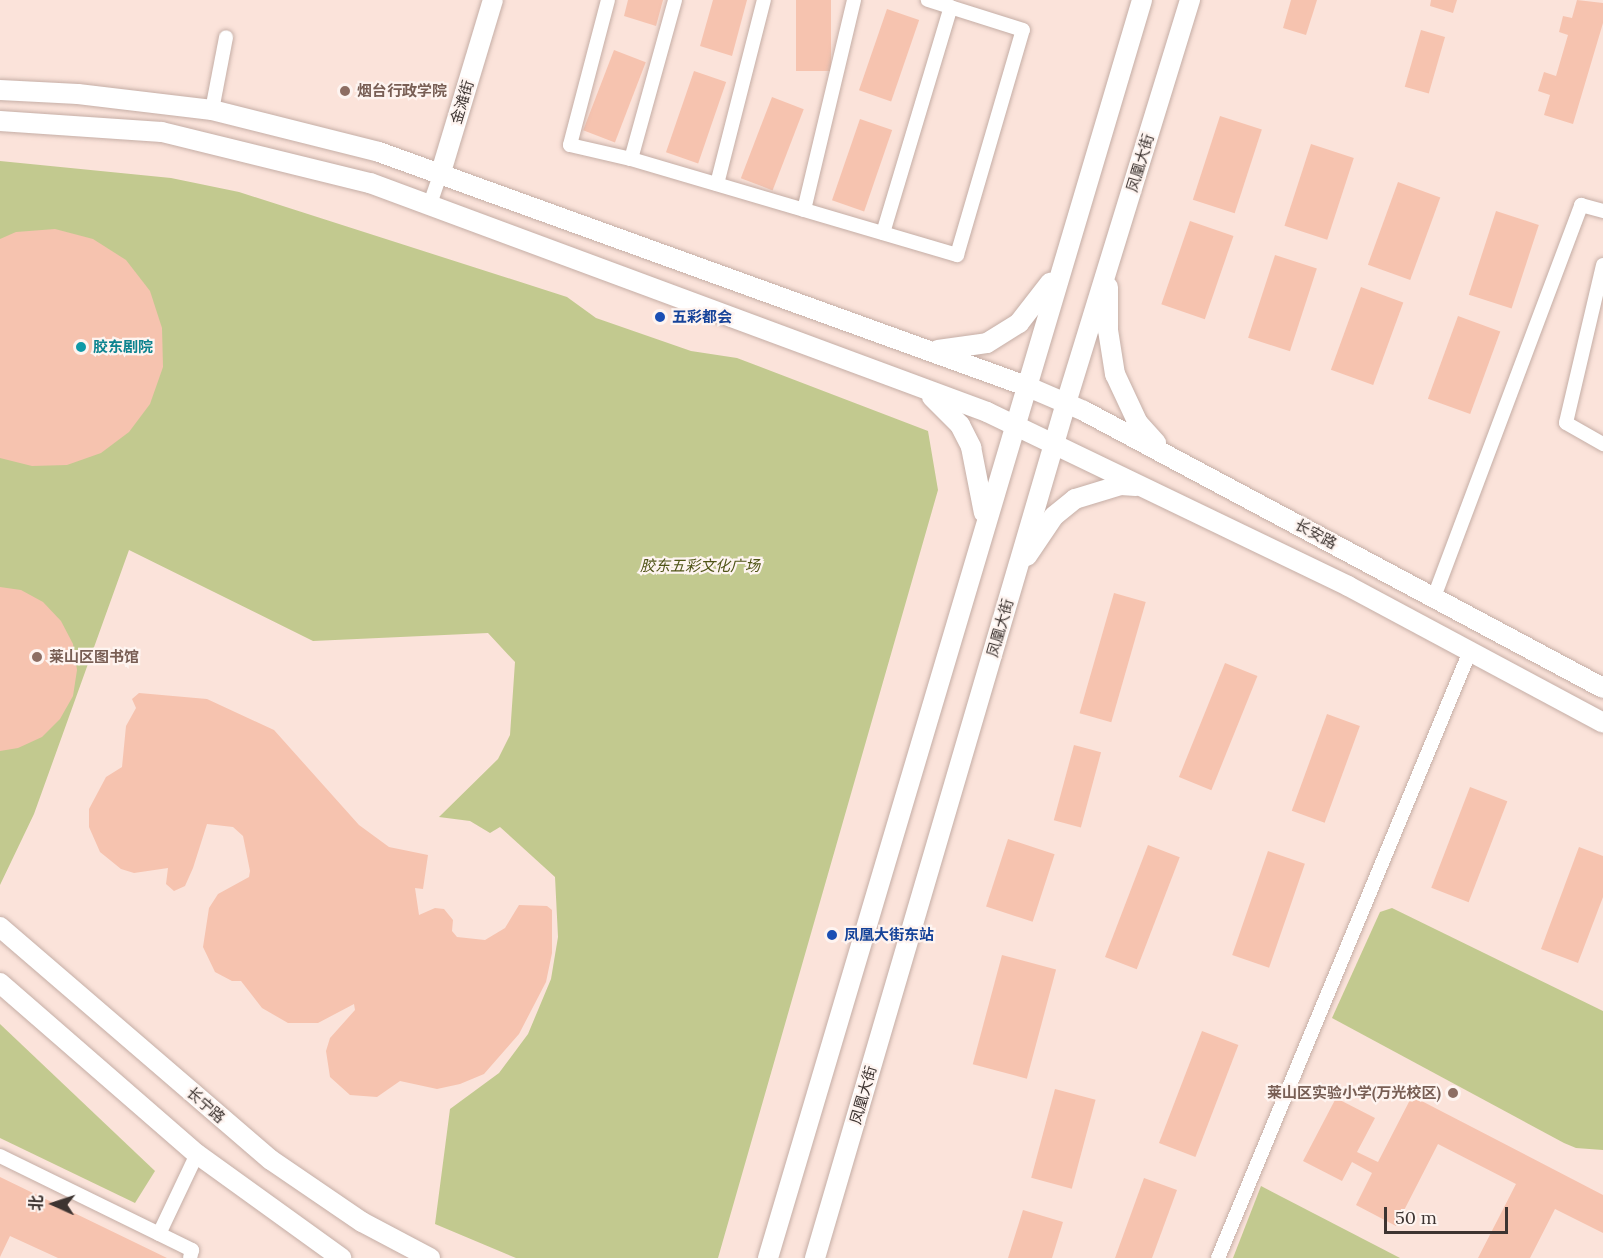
<!DOCTYPE html>
<html>
<head>
<meta charset="utf-8">
<style>
	body { margin:0 }
	#map { position:relative; width:1603px; height:1258px; overflow:hidden; background:#fbe3da; font-family:Lora,"Noto Sans SC",serif }
	div>[style] { position:absolute }
	.green>* { inset:0; background:#c2c98f }
	.building>* { inset:0; background:#f6c3af; transform-origin:0 0 }
	.roads { filter:drop-shadow(0 0 2px #c5aea6) drop-shadow(0 0 2px #c5aea6) }
	.street>* { height:14px; margin:-7px; padding:0 7px; transform-origin:7px; border-radius:7px; background:#fff }
	.secondary>* { height:20px; margin:-10px; padding:0 10px; transform-origin:10px; border-radius:10px; background:#fff }
	.dots>* { width:16px; height:16px; translate:-50% -50%; box-sizing:border-box; border:3px solid #fef4f0; border-radius:50% }
	span { translate:-50% -50%; white-space:nowrap; text-align:center; line-height:1.15; -webkit-text-stroke:4.5px #fef4f0; paint-order:stroke }
	.education-label { font-size:15px; color:#785e54; font-weight:700 }
	.left { translate:0 -50%; text-align:left }
	.right { translate:-100% -50%; text-align:right }
	.street-label { font-size:15px; color:#3d3431 }
	.transit-label { font-size:15px; color:#164399; font-weight:700 }
	.culture-label { font-size:15px; color:#0d838f; font-weight:700 }
	.park-label { font-size:15px; color:#4f5416; font-style:italic }
	.north { position:absolute; left:24px; top:1174px; width:60px; height:60px; -webkit-text-stroke:4px #fef4f0; paint-order:stroke; rotate:273deg; font-size:16px; font-weight:700; line-height:24px; text-align:center; color:#3d3431 }
	.north::after { content:''; display:block; margin:auto; width:21px; height:27px; background:#3d3431; clip-path:polygon(50% 0,100% 100%,50% 72%,0 100%) }
	.scale { position:absolute; left:1384px; top:1207px; width:124px; height:27px; box-sizing:border-box; border:3px solid #3d3431; border-top:0; padding-left:8px; font-size:18px; line-height:21px; white-space:nowrap; color:#3d3431; -webkit-text-stroke:4px #fef4f0; paint-order:stroke }
</style>
</head>
<body>
<div id="map">
	<div class="green">
		<div style="clip-path:polygon(0 161px,171px 178px,239px 192px,567px 297px,596px 318px,691px 351px,737px 358px,928px 431px,938px 490px,718px 1258px,516px 1258px,435px 1224px,450px 1109px,499px 1073px,528px 1034px,551px 979px,558px 937px,555px 877px,500px 827px,490px 833px,470px 821px,439px 817px,498px 759px,510px 735px,515px 662px,488px 633px,313px 641px,129px 550px,34px 814px,0 885px)"></div>
		<div style="clip-path:polygon(1392px 908px,1603px 1011px,1603px 1150px,1576px 1148px,1564px 1143px,1332px 1018px,1380px 912px)"></div>
		<div style="clip-path:polygon(0 1024px,155px 1171px,135px 1203px,0 1138px)"></div>
		<div style="clip-path:polygon(1261px 1186px,1400px 1258px,1233px 1258px)"></div>
	</div>
	<div class="building">
		<div style="clip-path:polygon(628px 0,663px 0,656px 26px,624px 16px)"></div>
		<div style="clip-path:polygon(713px 0,747px 0,732px 56px,700px 46px)"></div>
		<div style="left:796px;top:0;width:35px;height:71px"></div>
		<div style="clip-path:polygon(1291px 0,1317px 0,1306px 35px,1283px 28px)"></div>
		<div style="clip-path:polygon(1431px 0,1457px 0,1453px 13px,1430px 6px)"></div>
		<div style="clip-path:polygon(1577px 0,1603px 3px,1603px 23px,1573px 124px,1544px 115px,1550px 95px,1538px 91px,1544px 72px,1556px 76px,1568px 35px,1559px 32px,1563px 16px,1572px 18px)"></div>
		<div style="left:887px;top:9px;width:34px;height:86px;rotate:19deg"></div>
		<div style="left:1421px;top:30px;width:25px;height:59px;rotate:16deg"></div>
		<div style="left:614px;top:50px;width:34px;height:86px;rotate:21deg"></div>
		<div style="left:694px;top:71px;width:34px;height:86px;rotate:19deg"></div>
		<div style="left:772px;top:97px;width:34px;height:87px;rotate:21deg"></div>
		<div style="left:1220px;top:116px;width:44px;height:88px;rotate:18deg"></div>
		<div style="left:860px;top:119px;width:34px;height:86px;rotate:19deg"></div>
		<div style="left:1311px;top:144px;width:45px;height:86px;rotate:18deg"></div>
		<div style="left:1398px;top:182px;width:45px;height:88px;rotate:20deg"></div>
		<div style="left:1496px;top:211px;width:45px;height:88px;rotate:18deg"></div>
		<div style="left:1190px;top:221px;width:46px;height:88px;rotate:19deg"></div>
		<div style="clip-path:polygon(55px 229px,93px 239px,126px 260px,150px 291px,162px 328px,163px 367px,150px 404px,129px 432px,101px 453px,67px 465px,32px 466px,0 458px,0 239px,16px 232px)"></div>
		<div style="left:1275px;top:255px;width:44px;height:87px;rotate:18deg"></div>
		<div style="left:1361px;top:287px;width:45px;height:88px;rotate:20deg"></div>
		<div style="left:1458px;top:316px;width:45px;height:88px;rotate:20deg"></div>
		<div style="clip-path:polygon(0 587px,21px 590px,43px 602px,61px 621px,73px 644px,77px 670px,73px 696px,60px 719px,42px 737px,18px 748px,0 751px)"></div>
		<div style="left:1114px;top:593px;width:33px;height:125px;rotate:16deg"></div>
		<div style="left:1225px;top:663px;width:35px;height:123px;rotate:22deg"></div>
		<div style="clip-path:polygon(139px 693px,207px 699px,274px 730px,359px 825px,389px 847px,428px 855px,423px 889px,415px 888px,419px 915px,435px 908px,444px 909px,453px 920px,452px 931px,457px 937px,485px 940px,505px 928px,519px 905px,547px 906px,552px 910px,552px 953px,546px 982px,519px 1034px,484px 1074px,460px 1084px,437px 1089px,400px 1081px,377px 1097px,350px 1095px,330px 1077px,326px 1051px,330px 1038px,355px 1010px,354px 1004px,318px 1023px,288px 1023px,262px 1008px,241px 981px,232px 981px,215px 972px,203px 947px,209px 908px,218px 894px,249px 877px,250px 871px,243px 836px,233px 827px,207px 824px,193px 868px,185px 886px,174px 891px,166px 884px,168px 868px,134px 873px,121px 869px,100px 852px,89px 827px,89px 809px,106px 777px,122px 767px,126px 726px,136px 708px,132px 699px)"></div>
		<div style="left:1327px;top:714px;width:35px;height:103px;rotate:20deg"></div>
		<div style="left:1074px;top:745px;width:28px;height:78px;rotate:15deg"></div>
		<div style="left:1470px;top:787px;width:40px;height:108px;rotate:21deg"></div>
		<div style="left:1008px;top:839px;width:49px;height:71px;rotate:18deg"></div>
		<div style="left:1148px;top:845px;width:34px;height:120px;rotate:21deg"></div>
		<div style="clip-path:polygon(1579px 847px,1603px 856px,1603px 897px,1578px 963px,1541px 949px)"></div>
		<div style="left:1268px;top:851px;width:39px;height:110px;rotate:19deg"></div>
		<div style="left:1002px;top:955px;width:56px;height:113px;rotate:15deg"></div>
		<div style="left:1202px;top:1031px;width:39px;height:120px;rotate:21deg"></div>
		<div style="left:1055px;top:1089px;width:42px;height:92px;rotate:15deg"></div>
		<div style="clip-path:polygon(1412px 1096px,1603px 1195px,1603px 1233px,1555px 1209px,1530px 1258px,1478px 1258px,1516px 1184px,1438px 1144px,1396px 1226px,1356px 1205px,1372px 1173px,1352px 1162px,1342px 1181px,1303px 1161px,1336px 1098px,1375px 1118px,1357px 1152px,1378px 1162px)"></div>
		<div style="clip-path:polygon(0 1177px,167px 1258px,58px 1258px,10px 1236px,0 1257px)"></div>
		<div style="clip-path:polygon(1144px 1178px,1177px 1190px,1152px 1258px,1115px 1258px)"></div>
		<div style="clip-path:polygon(1023px 1210px,1063px 1222px,1052px 1258px,1008px 1258px)"></div>
	</div>
	<div class="roads">
		<div class="street">
			<div style="left:608px;top:0;width:150px;rotate:104.7deg"></div>
			<div style="left:570px;top:145px;width:63px;rotate:12.9deg"></div>
			<div style="left:631px;top:159px;width:165px;rotate:-74.5deg"></div>
			<div style="left:212px;top:110px;width:74px;rotate:-79.1deg"></div>
			<div style="left:631px;top:159px;width:340px;rotate:16.4deg"></div>
			<div style="left:957px;top:255px;width:234px;rotate:-73.7deg"></div>
			<div style="left:1023px;top:30px;width:100px;rotate:-162.5deg"></div>
			<div style="left:717px;top:184px;width:190px;rotate:-75.7deg"></div>
			<div style="left:430px;top:204px;width:34px;rotate:-71deg"></div>
			<div style="left:804px;top:210px;width:216px;rotate:-76.6deg"></div>
			<div style="left:883px;top:233px;width:236px;rotate:-73.3deg"></div>
			<div style="left:1603px;top:265px;width:162px;rotate:103.2deg"></div>
			<div style="left:1566px;top:423px;width:43px;rotate:29.6deg"></div>
			<div style="left:1434px;top:597px;width:419px;rotate:-69.4deg"></div>
			<div style="left:1581px;top:205px;width:23px;rotate:15deg"></div>
			<div style="left:0;top:1156px;width:214px;rotate:26.1deg"></div>
			<div style="left:192px;top:1250px;width:8px;rotate:104deg"></div>
			<div style="left:159px;top:1234px;width:89px;rotate:-64.6deg"></div>
			<div style="left:1218px;top:1258px;width:657px;rotate:-67.45deg"></div>
		</div>
		<div class="secondary">
			<div style="left:0;top:90px;width:78px;rotate:2.9deg"></div>
			<div style="left:78px;top:94px;width:135px;rotate:6.8deg"></div>
			<div style="left:212px;top:110px;width:172px;rotate:14.1deg"></div>
			<div style="left:379px;top:152px;width:688px;rotate:19.88deg"></div>
			<div style="left:1026px;top:386px;width:63px;rotate:23.3deg"></div>
			<div style="left:1084px;top:411px;width:588px;rotate:28.09deg"></div>
			<div style="left:0;top:121px;width:162px;rotate:3.9deg"></div>
			<div style="left:162px;top:132px;width:214px;rotate:13.8deg"></div>
			<div style="left:370px;top:183px;width:658px;rotate:20.36deg"></div>
			<div style="left:987px;top:412px;width:401px;rotate:25.7deg"></div>
			<div style="left:1348px;top:586px;width:289px;rotate:28.2deg"></div>
			<div style="left:441px;top:172px;width:180px;rotate:-73.2deg"></div>
			<div style="left:1108px;top:287px;width:43px;rotate:90deg"></div>
			<div style="left:1108px;top:330px;width:45px;rotate:81deg"></div>
			<div style="left:1115px;top:374px;width:54px;rotate:64.9deg"></div>
			<div style="left:1138px;top:423px;width:27px;rotate:48deg"></div>
			<div style="left:938px;top:350px;width:49px;rotate:-8.1deg"></div>
			<div style="left:987px;top:343px;width:38px;rotate:-32deg"></div>
			<div style="left:1019px;top:323px;width:51px;rotate:-52.2deg"></div>
			<div style="left:932px;top:397px;width:40px;rotate:45deg"></div>
			<div style="left:960px;top:425px;width:25px;rotate:63deg"></div>
			<div style="left:971px;top:447px;width:67px;rotate:78.9deg"></div>
			<div style="left:1027px;top:556px;width:48px;rotate:-56deg"></div>
			<div style="left:1054px;top:516px;width:27px;rotate:-39deg"></div>
			<div style="left:1075px;top:499px;width:48px;rotate:-16.9deg"></div>
			<div style="left:1121px;top:485px;width:15px;rotate:4deg"></div>
			<div style="left:0;top:927px;width:357px;rotate:40.7deg"></div>
			<div style="left:271px;top:1160px;width:110px;rotate:34.3deg"></div>
			<div style="left:362px;top:1222px;width:77px;rotate:27.9deg"></div>
			<div style="left:0;top:983px;width:261px;rotate:41deg"></div>
			<div style="left:197px;top:1154px;width:178px;rotate:35.8deg"></div>
			<div style="left:768px;top:1258px;width:1312px;rotate:-73.44deg"></div>
			<div style="left:815px;top:1258px;width:891px;rotate:-73.64deg"></div>
			<div style="left:1066px;top:403px;width:422px;rotate:-72.9deg"></div>
		</div>
	</div>
	<div class="dots">
		<div style="left:345px;top:91px;background:#8d6e63"></div>
		<div style="left:660px;top:317px;background:#1a4fb4"></div>
		<div style="left:81px;top:347px;background:#0f9aa8"></div>
		<div style="left:37px;top:657px;background:#8d6e63"></div>
		<div style="left:832px;top:935px;background:#1a4fb4"></div>
		<div style="left:1453px;top:1093px;background:#8d6e63"></div>
	</div>
	<div class="education-label">
		<span class="left" style="left:357px;top:91px">烟台行政学院</span>
		<span class="left" style="left:49px;top:657px">莱山区图书馆</span>
		<span class="right" style="left:1441px;top:1093px">莱山区实验小学(万光校区)</span>
	</div>
	<div class="street-label">
		<span style="left:462px;top:102px;rotate:-73deg">金滩街</span>
		<span style="left:1140px;top:163px;rotate:-73deg">凤凰大街</span>
		<span style="left:1316px;top:534px;rotate:28deg">长安路</span>
		<span style="left:1000px;top:628px;rotate:-74deg">凤凰大街</span>
		<span style="left:863px;top:1095px;rotate:-74deg">凤凰大街</span>
		<span style="left:206px;top:1105px;rotate:41deg">长宁路</span>
	</div>
	<div class="transit-label">
		<span class="left" style="left:672px;top:317px">五彩都会</span>
		<span class="left" style="left:844px;top:935px">凤凰大街东站</span>
	</div>
	<div class="culture-label">
		<span class="left" style="left:93px;top:347px">胶东剧院</span>
	</div>
	<div class="park-label">
		<span style="left:700px;top:566px">胶东五彩文化广场</span>
	</div>
	<div class="north">北</div>
	<div class="scale">50 m</div>
</div>
</body>
</html>
